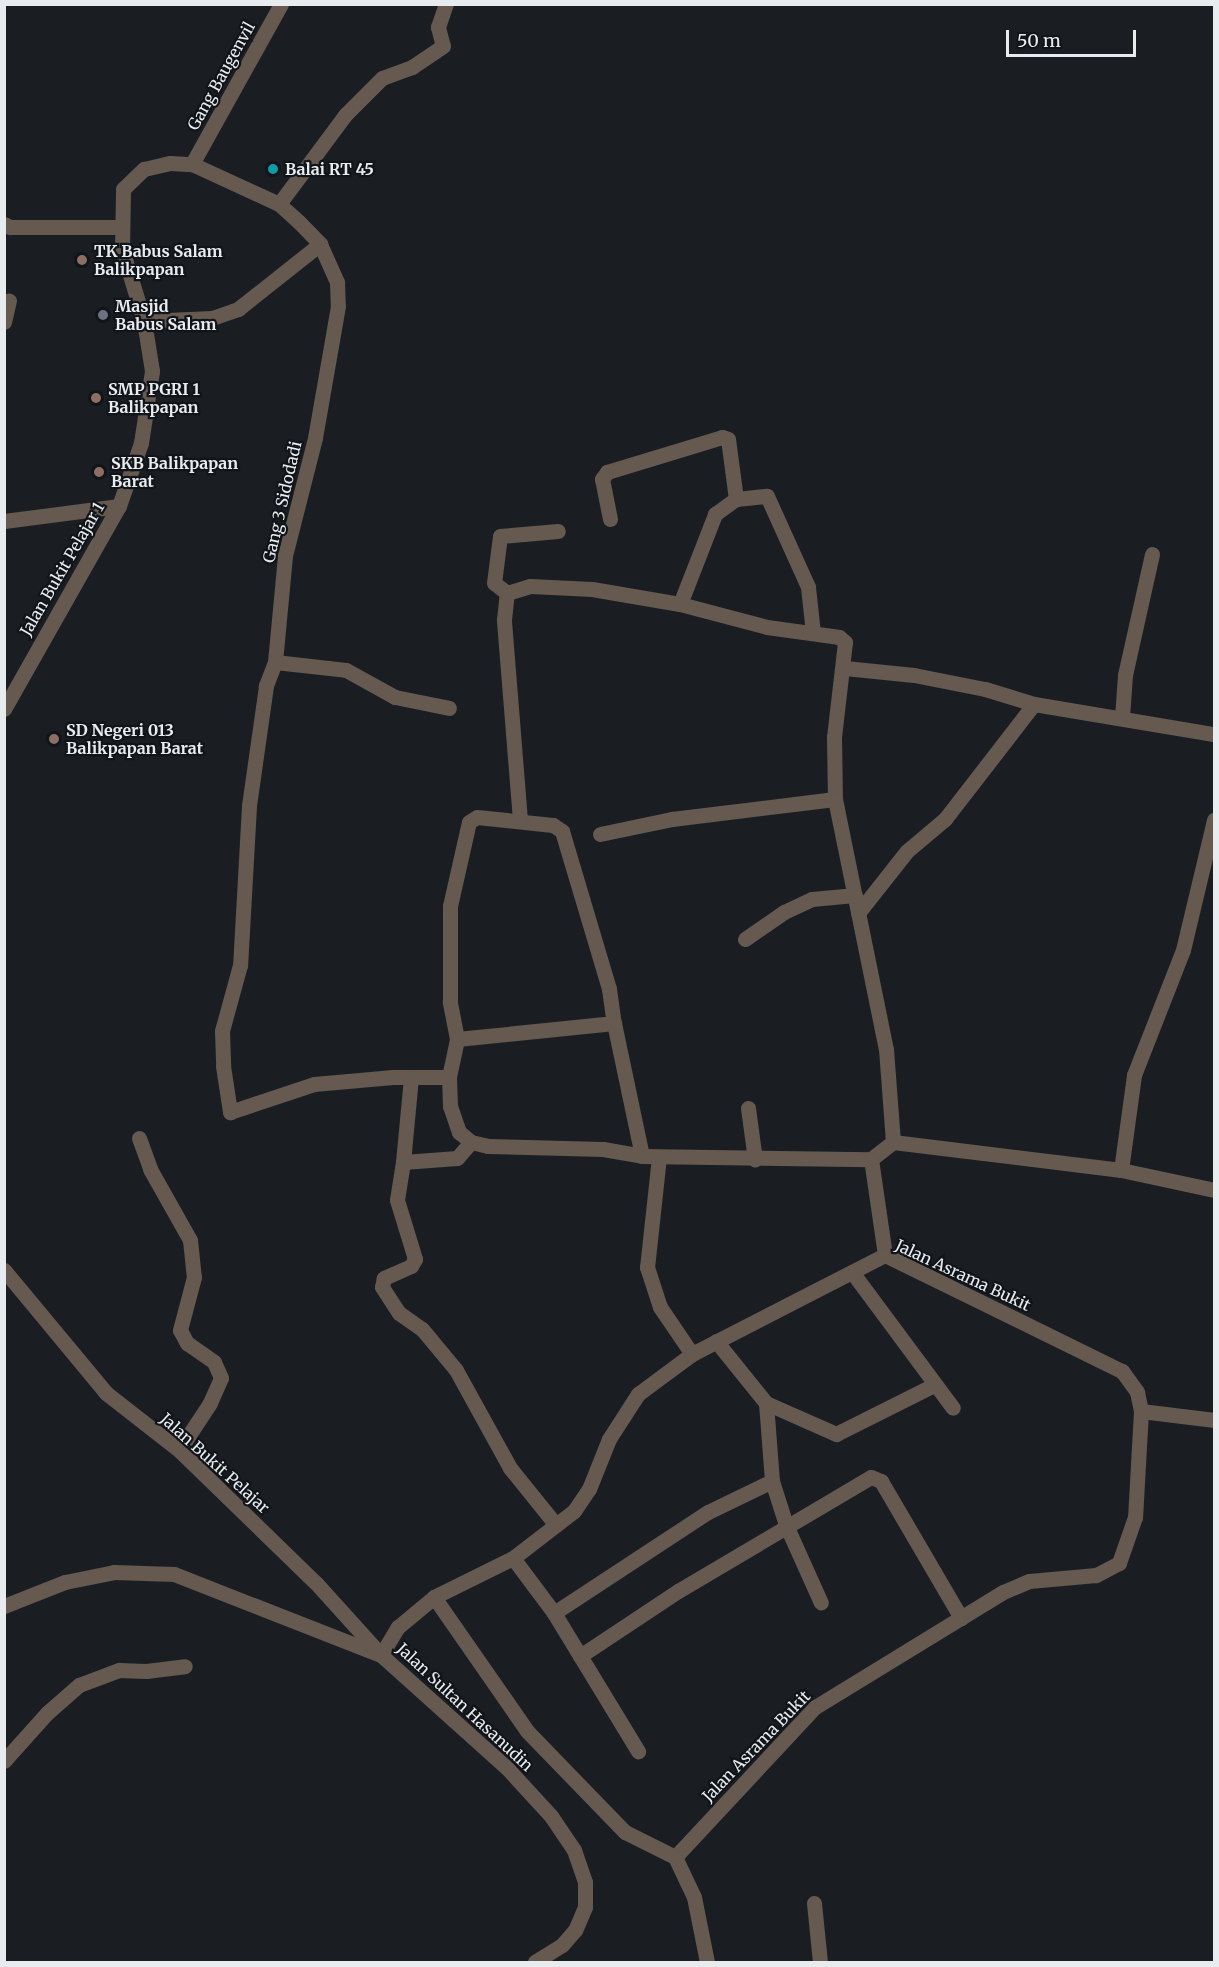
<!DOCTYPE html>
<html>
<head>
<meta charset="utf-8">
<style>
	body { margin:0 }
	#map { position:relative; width:1219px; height:1967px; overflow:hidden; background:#1a1e23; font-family:Merriweather,serif }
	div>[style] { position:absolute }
	.minor>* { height:15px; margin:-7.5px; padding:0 7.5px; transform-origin:7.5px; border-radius:7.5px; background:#655950 }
	.tertiary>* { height:15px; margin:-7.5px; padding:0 7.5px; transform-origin:7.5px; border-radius:7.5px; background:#655950 }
	.dots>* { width:16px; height:16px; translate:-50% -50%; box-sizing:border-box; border:3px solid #111519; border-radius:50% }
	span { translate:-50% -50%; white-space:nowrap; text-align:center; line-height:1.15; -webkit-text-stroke:4.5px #111519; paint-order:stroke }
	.street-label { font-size:16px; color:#e9ecef }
	.poi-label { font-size:16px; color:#e9ecef; font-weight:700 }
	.left { translate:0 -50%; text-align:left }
	.frame { position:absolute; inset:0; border:6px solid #e9ecef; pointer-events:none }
	.scale { position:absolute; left:1006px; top:30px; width:130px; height:27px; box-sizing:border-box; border:3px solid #e9ecef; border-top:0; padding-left:8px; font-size:18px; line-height:21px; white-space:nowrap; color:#e9ecef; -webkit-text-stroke:4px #111519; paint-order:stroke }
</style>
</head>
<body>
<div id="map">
	<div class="minor">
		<div style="left:192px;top:164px;width:183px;rotate:-60.9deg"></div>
		<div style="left:279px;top:204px;width:111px;rotate:-53.4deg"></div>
		<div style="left:345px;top:115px;width:52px;rotate:-45deg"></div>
		<div style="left:382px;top:78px;width:32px;rotate:-20deg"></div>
		<div style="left:412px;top:67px;width:37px;rotate:-34deg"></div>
		<div style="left:443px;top:46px;width:20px;rotate:-105deg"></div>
		<div style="left:438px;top:27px;width:24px;rotate:-71deg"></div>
		<div style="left:4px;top:224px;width:7px;rotate:27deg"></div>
		<div style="left:10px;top:227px;width:111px"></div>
		<div style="left:144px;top:321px;width:68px;rotate:-2.5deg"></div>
		<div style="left:212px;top:318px;width:28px;rotate:-19deg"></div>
		<div style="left:238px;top:309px;width:105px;rotate:-38.4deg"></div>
		<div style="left:4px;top:322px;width:22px;rotate:-77deg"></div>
		<div style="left:610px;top:519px;width:41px;rotate:-101.3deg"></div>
		<div style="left:602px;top:479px;width:9px;rotate:-54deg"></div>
		<div style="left:607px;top:472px;width:120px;rotate:-16.9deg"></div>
		<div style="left:722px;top:437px;width:6px;rotate:18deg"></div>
		<div style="left:728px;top:439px;width:61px;rotate:82.4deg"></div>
		<div style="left:4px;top:521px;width:116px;rotate:-7.4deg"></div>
		<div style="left:507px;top:593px;width:16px;rotate:-142deg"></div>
		<div style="left:494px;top:583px;width:47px;rotate:-82.7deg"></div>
		<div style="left:500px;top:536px;width:58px;rotate:-4.9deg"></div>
		<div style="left:680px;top:604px;width:97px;rotate:-68.7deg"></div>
		<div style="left:715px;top:514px;width:26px;rotate:-36deg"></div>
		<div style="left:736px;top:499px;width:31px;rotate:-6deg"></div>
		<div style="left:767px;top:496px;width:100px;rotate:65.7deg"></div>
		<div style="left:808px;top:587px;width:46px;rotate:83.8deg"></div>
		<div style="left:275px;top:662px;width:71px;rotate:6.4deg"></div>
		<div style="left:346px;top:670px;width:56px;rotate:28.9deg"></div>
		<div style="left:395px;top:697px;width:55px;rotate:11.5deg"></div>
		<div style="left:845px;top:668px;width:69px;rotate:5.8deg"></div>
		<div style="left:914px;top:675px;width:72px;rotate:11.2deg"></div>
		<div style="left:985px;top:689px;width:51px;rotate:17deg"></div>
		<div style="left:4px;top:709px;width:233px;rotate:-60.5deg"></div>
		<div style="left:119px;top:506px;width:67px;rotate:-70.8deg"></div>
		<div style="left:141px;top:443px;width:73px;rotate:-81.3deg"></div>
		<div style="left:152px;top:371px;width:51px;rotate:-99.1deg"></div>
		<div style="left:144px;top:321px;width:75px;rotate:-107deg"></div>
		<div style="left:122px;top:249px;width:60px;rotate:-89deg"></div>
		<div style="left:123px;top:189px;width:29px;rotate:-44deg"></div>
		<div style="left:144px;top:169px;width:27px;rotate:-13deg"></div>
		<div style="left:170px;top:163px;width:22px;rotate:3deg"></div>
		<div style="left:192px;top:164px;width:96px;rotate:24.7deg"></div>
		<div style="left:279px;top:204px;width:27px;rotate:42deg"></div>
		<div style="left:299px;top:222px;width:30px;rotate:46deg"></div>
		<div style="left:320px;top:244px;width:42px;rotate:65.9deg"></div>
		<div style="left:337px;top:282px;width:24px;rotate:88deg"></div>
		<div style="left:338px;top:306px;width:134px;rotate:99.9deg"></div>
		<div style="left:315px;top:438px;width:122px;rotate:104.3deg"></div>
		<div style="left:285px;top:556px;width:106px;rotate:95.4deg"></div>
		<div style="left:275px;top:662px;width:26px;rotate:111deg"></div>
		<div style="left:266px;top:686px;width:121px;rotate:98.1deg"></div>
		<div style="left:249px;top:806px;width:159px;rotate:93.2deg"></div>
		<div style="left:240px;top:965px;width:68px;rotate:105.3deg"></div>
		<div style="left:222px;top:1031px;width:35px;rotate:88deg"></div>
		<div style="left:223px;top:1066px;width:47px;rotate:81.3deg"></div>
		<div style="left:230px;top:1112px;width:89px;rotate:-18.4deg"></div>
		<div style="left:314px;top:1084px;width:79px;rotate:-5.1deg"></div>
		<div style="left:393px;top:1077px;width:56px"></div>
		<div style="left:449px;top:1077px;width:39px;rotate:-78deg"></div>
		<div style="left:457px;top:1039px;width:38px;rotate:-101deg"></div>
		<div style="left:450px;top:1002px;width:96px;rotate:-90deg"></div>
		<div style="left:450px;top:906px;width:86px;rotate:-77.3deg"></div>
		<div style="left:469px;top:822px;width:9px;rotate:-32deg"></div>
		<div style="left:477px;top:817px;width:76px;rotate:6deg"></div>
		<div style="left:553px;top:825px;width:11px;rotate:34deg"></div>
		<div style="left:562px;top:831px;width:165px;rotate:73.4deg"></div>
		<div style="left:609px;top:989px;width:34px;rotate:82deg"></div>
		<div style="left:1122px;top:717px;width:42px;rotate:-85.9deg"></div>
		<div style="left:1125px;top:675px;width:124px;rotate:-77.4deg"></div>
		<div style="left:520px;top:820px;width:201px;rotate:-94.6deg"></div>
		<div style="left:504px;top:620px;width:27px;rotate:-84deg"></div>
		<div style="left:507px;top:593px;width:24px;rotate:-17deg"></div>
		<div style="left:530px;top:586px;width:62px;rotate:2.8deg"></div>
		<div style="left:592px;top:589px;width:89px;rotate:9.7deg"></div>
		<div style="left:680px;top:604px;width:90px;rotate:14.8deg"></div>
		<div style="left:767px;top:627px;width:73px;rotate:7.9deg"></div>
		<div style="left:839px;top:637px;width:8px;rotate:40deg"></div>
		<div style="left:845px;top:642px;width:96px;rotate:96.6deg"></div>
		<div style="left:834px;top:737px;width:62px;rotate:89.1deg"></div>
		<div style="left:835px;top:799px;width:255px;rotate:78.5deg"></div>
		<div style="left:886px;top:1049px;width:93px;rotate:85.7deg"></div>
		<div style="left:893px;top:1142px;width:28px;rotate:142deg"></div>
		<div style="left:871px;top:1159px;width:97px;rotate:81.7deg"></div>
		<div style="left:600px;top:834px;width:74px;rotate:-11.8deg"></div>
		<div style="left:672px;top:819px;width:164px;rotate:-7deg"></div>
		<div style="left:858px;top:913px;width:79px;rotate:-51.7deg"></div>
		<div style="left:907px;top:851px;width:50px;rotate:-40.1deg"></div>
		<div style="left:945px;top:819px;width:145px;rotate:-52.3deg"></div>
		<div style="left:1034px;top:704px;width:182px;rotate:9.5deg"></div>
		<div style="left:745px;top:939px;width:47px;rotate:-34.7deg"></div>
		<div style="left:784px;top:912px;width:31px;rotate:-25deg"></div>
		<div style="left:812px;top:899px;width:43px;rotate:-5.3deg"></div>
		<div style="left:457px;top:1039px;width:158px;rotate:-5.8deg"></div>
		<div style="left:614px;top:1023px;width:136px;rotate:78.1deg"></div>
		<div style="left:642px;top:1156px;width:229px;rotate:0.8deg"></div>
		<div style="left:449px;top:1077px;width:29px;rotate:88deg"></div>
		<div style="left:450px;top:1106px;width:28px;rotate:71deg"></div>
		<div style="left:459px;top:1132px;width:16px;rotate:40deg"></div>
		<div style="left:471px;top:1142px;width:17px;rotate:13deg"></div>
		<div style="left:488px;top:1146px;width:115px;rotate:1.5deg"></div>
		<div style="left:603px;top:1149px;width:40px;rotate:10deg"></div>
		<div style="left:748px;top:1108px;width:52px;rotate:82.3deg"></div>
		<div style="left:139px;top:1138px;width:33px;rotate:70deg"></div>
		<div style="left:150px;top:1169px;width:81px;rotate:60.6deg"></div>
		<div style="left:190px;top:1240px;width:37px;rotate:84deg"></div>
		<div style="left:194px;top:1277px;width:55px;rotate:104.8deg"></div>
		<div style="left:180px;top:1330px;width:15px;rotate:62deg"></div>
		<div style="left:187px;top:1343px;width:33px;rotate:35deg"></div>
		<div style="left:214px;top:1362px;width:17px;rotate:66deg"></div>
		<div style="left:221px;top:1378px;width:27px;rotate:114deg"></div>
		<div style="left:210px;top:1403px;width:56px;rotate:123.4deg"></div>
		<div style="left:471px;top:1142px;width:21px;rotate:131deg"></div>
		<div style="left:457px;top:1158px;width:54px;rotate:175.8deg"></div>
		<div style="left:403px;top:1162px;width:38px;rotate:99deg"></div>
		<div style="left:397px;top:1200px;width:62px;rotate:73deg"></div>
		<div style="left:415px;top:1259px;width:8px;rotate:120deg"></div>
		<div style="left:411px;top:1266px;width:30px;rotate:156deg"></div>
		<div style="left:384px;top:1278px;width:9px;rotate:103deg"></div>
		<div style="left:382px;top:1287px;width:31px;rotate:57deg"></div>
		<div style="left:399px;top:1313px;width:28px;rotate:35deg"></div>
		<div style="left:422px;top:1329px;width:53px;rotate:50.3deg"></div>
		<div style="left:456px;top:1370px;width:112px;rotate:61.1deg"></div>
		<div style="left:510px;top:1468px;width:73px;rotate:51.1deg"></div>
		<div style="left:893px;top:1142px;width:230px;rotate:7deg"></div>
		<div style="left:1121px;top:1170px;width:95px;rotate:12.1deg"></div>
		<div style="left:659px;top:1157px;width:111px;rotate:96.2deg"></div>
		<div style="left:647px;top:1267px;width:42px;rotate:72deg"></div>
		<div style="left:660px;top:1307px;width:57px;rotate:55.8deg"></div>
		<div style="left:403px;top:1162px;width:85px;rotate:-84.6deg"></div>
		<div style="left:1121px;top:1170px;width:96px;rotate:-82.2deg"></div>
		<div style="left:1134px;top:1075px;width:134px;rotate:-68.6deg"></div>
		<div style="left:1183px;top:950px;width:134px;rotate:-76.6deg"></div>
		<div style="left:852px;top:1272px;width:169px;rotate:53.4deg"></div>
		<div style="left:716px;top:1341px;width:80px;rotate:51.1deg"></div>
		<div style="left:766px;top:1403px;width:78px;rotate:85.6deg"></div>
		<div style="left:772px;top:1481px;width:46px;rotate:72.3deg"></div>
		<div style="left:786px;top:1525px;width:85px;rotate:65.8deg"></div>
		<div style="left:766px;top:1403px;width:77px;rotate:23.9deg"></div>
		<div style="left:836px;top:1434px;width:110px;rotate:-26.6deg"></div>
		<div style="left:1141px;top:1411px;width:74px;rotate:7deg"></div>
		<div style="left:513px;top:1558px;width:69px;rotate:53.3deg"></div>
		<div style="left:554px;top:1613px;width:162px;rotate:58.7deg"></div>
		<div style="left:434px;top:1597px;width:163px;rotate:55.2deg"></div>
		<div style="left:527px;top:1731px;width:141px;rotate:45.9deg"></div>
		<div style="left:625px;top:1832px;width:56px;rotate:26.6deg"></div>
		<div style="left:4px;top:1606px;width:66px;rotate:-21.5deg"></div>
		<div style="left:65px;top:1582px;width:50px;rotate:-11.5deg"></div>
		<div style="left:114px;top:1572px;width:60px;rotate:1.9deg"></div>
		<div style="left:174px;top:1574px;width:222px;rotate:21.4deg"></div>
		<div style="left:381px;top:1655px;width:33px;rotate:-59deg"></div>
		<div style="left:398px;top:1627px;width:47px;rotate:-39.8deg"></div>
		<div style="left:434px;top:1597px;width:88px;rotate:-26.3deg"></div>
		<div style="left:513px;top:1558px;width:77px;rotate:-37.6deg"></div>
		<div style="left:574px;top:1511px;width:27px;rotate:-56deg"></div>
		<div style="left:589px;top:1489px;width:54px;rotate:-68.2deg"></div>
		<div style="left:609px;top:1439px;width:54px;rotate:-57.2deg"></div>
		<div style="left:638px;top:1394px;width:67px;rotate:-36.5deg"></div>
		<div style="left:692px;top:1354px;width:217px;rotate:-27.2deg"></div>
		<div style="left:885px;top:1255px;width:264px;rotate:26.1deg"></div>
		<div style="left:1122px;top:1371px;width:26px;rotate:54deg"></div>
		<div style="left:1137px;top:1392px;width:19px;rotate:78deg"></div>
		<div style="left:1141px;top:1411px;width:106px;rotate:93.2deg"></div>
		<div style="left:1135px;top:1517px;width:49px;rotate:109.2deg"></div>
		<div style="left:1119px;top:1563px;width:26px;rotate:152deg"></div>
		<div style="left:1096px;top:1575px;width:67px;rotate:174.9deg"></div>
		<div style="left:1029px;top:1581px;width:28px;rotate:157deg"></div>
		<div style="left:1003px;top:1592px;width:220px;rotate:148.5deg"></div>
		<div style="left:815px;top:1707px;width:205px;rotate:133deg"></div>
		<div style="left:554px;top:1613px;width:184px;rotate:-33.3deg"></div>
		<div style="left:708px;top:1512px;width:71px;rotate:-25.8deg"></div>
		<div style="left:580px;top:1656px;width:118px;rotate:-33.6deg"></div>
		<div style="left:678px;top:1591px;width:224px;rotate:-30.6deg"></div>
		<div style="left:871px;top:1477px;width:11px;rotate:22deg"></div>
		<div style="left:881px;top:1481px;width:159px;rotate:59.7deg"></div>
		<div style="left:4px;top:1761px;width:64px;rotate:-48.1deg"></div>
		<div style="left:47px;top:1713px;width:43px;rotate:-41.2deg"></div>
		<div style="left:79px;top:1685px;width:43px;rotate:-20.6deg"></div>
		<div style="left:119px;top:1670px;width:27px;rotate:2deg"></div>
		<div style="left:146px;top:1671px;width:39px;rotate:-7deg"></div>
		<div style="left:675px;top:1857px;width:44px;rotate:64.6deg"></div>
		<div style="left:694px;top:1897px;width:66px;rotate:78.7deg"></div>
		<div style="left:814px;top:1903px;width:59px;rotate:84.2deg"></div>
	</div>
	<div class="tertiary">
		<div style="left:4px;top:1270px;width:160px;rotate:50.3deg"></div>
		<div style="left:106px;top:1393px;width:93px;rotate:38deg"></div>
		<div style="left:179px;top:1450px;width:191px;rotate:44.2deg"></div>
		<div style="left:316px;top:1583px;width:97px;rotate:47.9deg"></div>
		<div style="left:381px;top:1655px;width:169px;rotate:41.9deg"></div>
		<div style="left:507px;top:1768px;width:65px;rotate:47.5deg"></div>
		<div style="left:551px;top:1816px;width:41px;rotate:55.9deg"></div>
		<div style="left:574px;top:1850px;width:34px;rotate:71deg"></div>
		<div style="left:585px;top:1882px;width:25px;rotate:90deg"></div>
		<div style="left:585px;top:1907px;width:25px;rotate:113deg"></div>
		<div style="left:575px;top:1930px;width:20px;rotate:131deg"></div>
		<div style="left:562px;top:1945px;width:32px;rotate:148deg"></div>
	</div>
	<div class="dots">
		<div style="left:273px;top:169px;background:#0f9aa8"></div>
		<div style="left:82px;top:260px;background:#8d6e63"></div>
		<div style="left:103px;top:315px;background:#6b7280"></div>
		<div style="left:96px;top:398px;background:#8d6e63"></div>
		<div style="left:99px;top:472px;background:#8d6e63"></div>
		<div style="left:54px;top:739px;background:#8d6e63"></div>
	</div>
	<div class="street-label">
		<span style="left:221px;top:76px;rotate:-61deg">Gang Baugenvil</span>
		<span style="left:282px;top:502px;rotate:-77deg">Gang 3 Sidodadi</span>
		<span style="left:62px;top:569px;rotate:-60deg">Jalan Bukit Pelajar 1</span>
		<span style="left:963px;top:1275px;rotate:25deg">Jalan Asrama Bukit</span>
		<span style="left:215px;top:1463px;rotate:42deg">Jalan Bukit Pelajar</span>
		<span style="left:465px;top:1707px;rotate:43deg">Jalan Sultan Hasanudin</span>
		<span style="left:756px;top:1746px;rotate:-46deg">Jalan Asrama Bukit</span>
	</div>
	<div class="poi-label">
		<span class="left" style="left:285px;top:169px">Balai RT 45</span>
		<span class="left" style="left:94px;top:260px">TK Babus Salam<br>Balikpapan</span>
		<span class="left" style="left:115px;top:315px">Masjid<br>Babus Salam</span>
		<span class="left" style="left:108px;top:398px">SMP PGRI 1<br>Balikpapan</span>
		<span class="left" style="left:111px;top:472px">SKB Balikpapan<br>Barat</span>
		<span class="left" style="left:66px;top:739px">SD Negeri 013<br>Balikpapan Barat</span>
	</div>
	<div class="frame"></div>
	<div class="scale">50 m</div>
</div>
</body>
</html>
